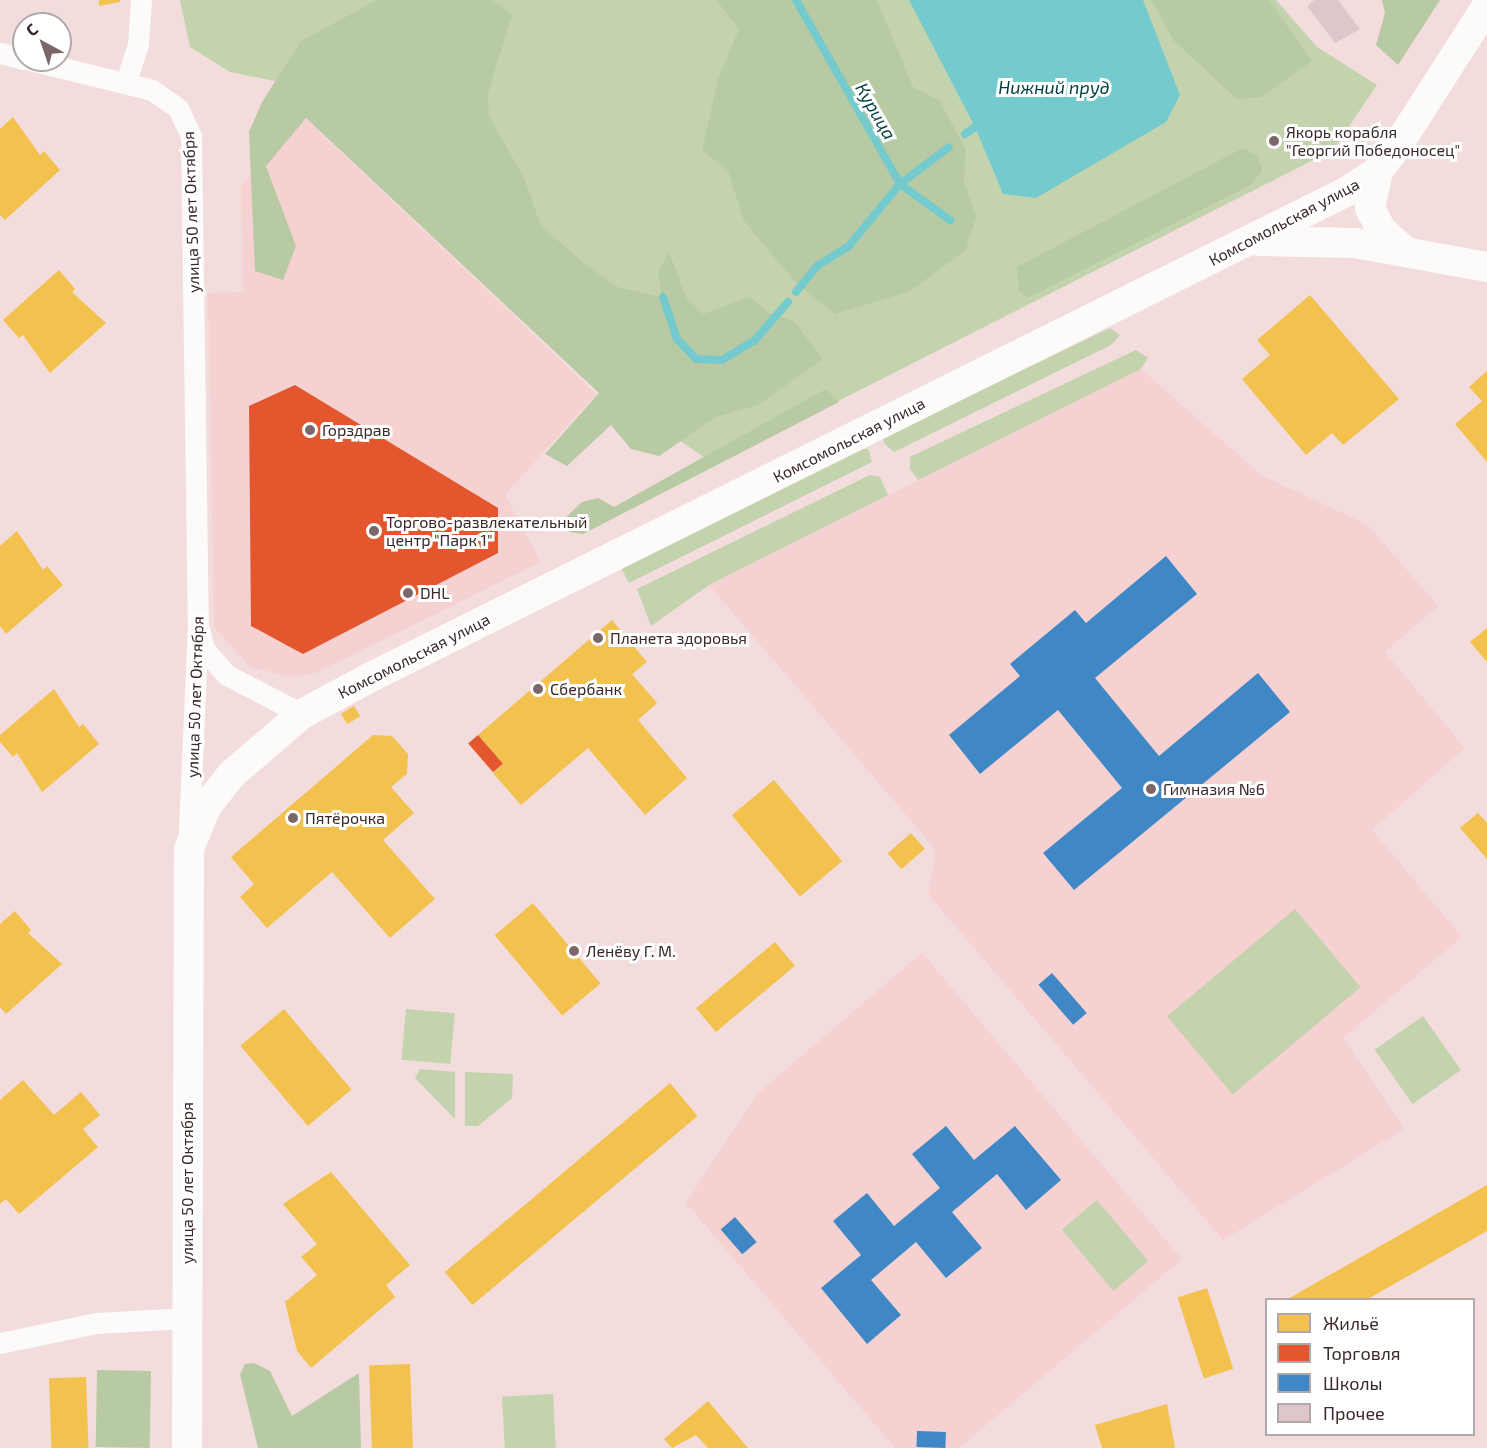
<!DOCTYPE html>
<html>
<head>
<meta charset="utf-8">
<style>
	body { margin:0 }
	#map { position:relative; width:1487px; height:1448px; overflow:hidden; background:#f3dcdc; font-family:"Exo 2",sans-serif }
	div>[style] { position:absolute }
	.built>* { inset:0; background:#f6d1d1 }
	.green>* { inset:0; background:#c2d3ae; transform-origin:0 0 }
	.forest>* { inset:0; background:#b8caa4; transform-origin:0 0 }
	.water>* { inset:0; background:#75cacd }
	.homes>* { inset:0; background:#f2c14e; transform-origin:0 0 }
	.shops>* { inset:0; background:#e4572e; transform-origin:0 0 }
	.schools>* { inset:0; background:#3f88c5; transform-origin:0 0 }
	.stream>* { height:8px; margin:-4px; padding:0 4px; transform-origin:4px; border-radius:4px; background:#75cacd }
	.building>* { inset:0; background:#dfc6cb }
	.street>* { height:21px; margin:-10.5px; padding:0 10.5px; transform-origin:10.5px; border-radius:10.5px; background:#fdfafa }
	.secondary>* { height:30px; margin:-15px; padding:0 15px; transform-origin:15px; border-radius:15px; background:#fdfafa }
	.dots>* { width:16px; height:16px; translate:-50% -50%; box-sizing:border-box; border:3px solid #fff; border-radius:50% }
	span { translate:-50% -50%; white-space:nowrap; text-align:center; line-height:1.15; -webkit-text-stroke:6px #fff; paint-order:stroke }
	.poi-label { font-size:16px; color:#3b2828 }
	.left { translate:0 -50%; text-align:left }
	.street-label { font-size:16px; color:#3b2828 }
	.water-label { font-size:18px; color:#003e40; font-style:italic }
	.legend { position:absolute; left:1265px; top:1298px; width:210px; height:138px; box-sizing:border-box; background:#fff; border:2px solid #b1a9a9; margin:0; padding:8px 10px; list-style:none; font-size:18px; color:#3b2828 }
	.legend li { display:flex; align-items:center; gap:12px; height:30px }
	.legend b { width:30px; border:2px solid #b1a9a9 }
	.north { position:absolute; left:12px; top:12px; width:60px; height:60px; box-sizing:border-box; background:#fff; border:2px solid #b1a9a9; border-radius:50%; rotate:320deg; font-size:16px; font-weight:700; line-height:24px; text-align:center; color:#3b2828 }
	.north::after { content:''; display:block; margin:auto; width:21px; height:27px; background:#7b6767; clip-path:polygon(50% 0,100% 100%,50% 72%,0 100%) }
</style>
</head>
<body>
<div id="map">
	<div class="built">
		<div style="clip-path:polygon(306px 119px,596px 394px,505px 495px,541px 562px,316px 673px,292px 677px,251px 667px,214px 628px,208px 293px,243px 292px,241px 186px)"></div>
		<div style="clip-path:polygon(1141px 369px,1261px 475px,1368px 525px,1438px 606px,1385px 652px,1465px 748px,1372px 830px,1462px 937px,1343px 1038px,1404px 1129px,1223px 1240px,928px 894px,936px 850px,709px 585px)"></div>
		<div style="clip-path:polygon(922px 953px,1182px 1259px,959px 1448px,895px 1448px,686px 1203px,758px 1093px)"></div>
	</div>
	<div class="green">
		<div style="clip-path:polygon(180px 0,1276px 0,1317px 47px,1377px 85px,1333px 150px,714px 464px,614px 396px,275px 81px,230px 72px,190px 47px)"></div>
		<div style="clip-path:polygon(1110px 328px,1120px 335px,1111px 345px,894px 452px,884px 443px,883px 438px)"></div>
		<div style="clip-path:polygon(1136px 350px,1148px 358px,1141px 369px,918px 480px,910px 469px,910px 457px)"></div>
		<div style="clip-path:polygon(861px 449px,868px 449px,872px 462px,629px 583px,621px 568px)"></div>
		<div style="clip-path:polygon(870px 475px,880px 477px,888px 495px,709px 585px,651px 626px,637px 589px)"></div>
		<div style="left:1295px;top:909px;width:102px;height:167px;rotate:50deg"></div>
		<div style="left:406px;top:1009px;width:49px;height:51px;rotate:5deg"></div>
		<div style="left:1423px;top:1016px;width:66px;height:59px;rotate:55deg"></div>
		<div style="clip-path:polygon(420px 1069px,455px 1072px,455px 1119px,415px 1078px)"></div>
		<div style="clip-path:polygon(465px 1072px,513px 1074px,512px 1098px,478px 1126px,465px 1126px)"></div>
		<div style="left:1097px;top:1200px;width:80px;height:46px;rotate:50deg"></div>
		<div style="left:553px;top:1394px;width:54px;height:51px;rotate:87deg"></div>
	</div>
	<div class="forest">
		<div style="clip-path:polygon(377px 0,492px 0,512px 14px,488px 93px,489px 116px,524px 178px,541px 226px,585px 264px,617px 287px,662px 297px,658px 273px,669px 252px,686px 297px,703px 314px,750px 297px,769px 313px,794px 321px,823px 359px,758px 405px,716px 417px,659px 456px,631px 449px,611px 425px,567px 466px,545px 454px,599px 393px,306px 118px,266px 166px,296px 246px,283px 280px,255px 271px,249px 132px,262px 102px,301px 41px)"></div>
		<div style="clip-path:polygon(716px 0,877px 0,913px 87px,939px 100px,966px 149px,964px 182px,976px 216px,966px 250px,910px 291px,835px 314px,796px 283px,744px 221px,728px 171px,702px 150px,719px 76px,739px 29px)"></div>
		<div style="clip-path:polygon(1152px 0,1269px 0,1312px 61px,1261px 97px,1237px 99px,1173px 40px)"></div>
		<div style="clip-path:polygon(1382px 0,1440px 0,1398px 65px,1376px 45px,1385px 13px)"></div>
		<div style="clip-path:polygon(1243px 148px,1258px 156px,1262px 171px,1249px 186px,1029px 297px,1019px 291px,1017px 267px)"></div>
		<div style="clip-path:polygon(826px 389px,839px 402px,583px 534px,570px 532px,562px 521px,582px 502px,598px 498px,614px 507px)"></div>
		<div style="clip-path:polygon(254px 1363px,270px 1371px,292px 1416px,359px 1373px,361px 1448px,258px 1448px,240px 1374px,245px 1364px)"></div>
		<div style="left:151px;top:1371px;width:77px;height:54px;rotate:91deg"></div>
	</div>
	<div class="water">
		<div style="clip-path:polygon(909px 0,1143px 0,1180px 95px,1166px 122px,1036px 198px,1003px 194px,975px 127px)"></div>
	</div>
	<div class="homes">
		<div style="clip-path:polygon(99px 0,120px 0,120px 2px,99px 6px)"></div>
		<div style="clip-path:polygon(13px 117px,40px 155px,44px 151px,60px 170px,5px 220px,0 215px,0 129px)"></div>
		<div style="clip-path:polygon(59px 270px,75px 289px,72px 292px,106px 323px,50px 373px,23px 335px,19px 338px,3px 320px)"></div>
		<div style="clip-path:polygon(1310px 295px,1399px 399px,1343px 445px,1332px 433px,1306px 455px,1242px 379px,1270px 355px,1257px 340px)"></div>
		<div style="clip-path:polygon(1487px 371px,1487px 462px,1455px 424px,1482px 401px,1469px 387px)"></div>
		<div style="clip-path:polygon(17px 531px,43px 570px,47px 566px,63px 585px,6px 634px,0 626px,0 546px)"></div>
		<div style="clip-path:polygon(612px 620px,647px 662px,632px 674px,657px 703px,638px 720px,687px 778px,645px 815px,588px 748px,521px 805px,493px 773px,503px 764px,478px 735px)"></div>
		<div style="clip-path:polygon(1487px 628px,1487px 662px,1470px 642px)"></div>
		<div style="clip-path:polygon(54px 689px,79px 727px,83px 724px,99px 744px,42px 792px,17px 753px,13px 757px,0 742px,0 735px)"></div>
		<div style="left:354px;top:706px;width:12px;height:15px;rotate:59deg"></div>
		<div style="clip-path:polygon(373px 735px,392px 736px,408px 754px,407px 774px,391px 787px,414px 813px,383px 840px,435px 899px,390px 938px,332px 872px,267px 928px,240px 897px,254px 884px,231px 857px)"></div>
		<div style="left:774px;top:780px;width:106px;height:55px;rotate:50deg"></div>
		<div style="clip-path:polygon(1478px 813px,1487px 823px,1487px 859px,1460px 828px)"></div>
		<div style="left:911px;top:833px;width:21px;height:31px;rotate:49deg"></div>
		<div style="left:533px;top:903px;width:105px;height:50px;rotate:50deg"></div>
		<div style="clip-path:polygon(15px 911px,31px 930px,28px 933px,62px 964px,6px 1014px,0 1007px,0 924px)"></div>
		<div style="left:775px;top:942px;width:31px;height:103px;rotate:50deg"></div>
		<div style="left:284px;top:1009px;width:105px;height:57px;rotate:50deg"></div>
		<div style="clip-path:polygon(23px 1080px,54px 1115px,81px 1092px,100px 1115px,83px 1129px,98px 1147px,19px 1214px,6px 1199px,0 1204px,0 1100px)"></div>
		<div style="left:670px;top:1083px;width:43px;height:294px;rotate:50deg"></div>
		<div style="clip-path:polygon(331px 1172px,410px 1265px,386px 1285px,395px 1297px,311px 1368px,297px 1351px,285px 1302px,317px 1275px,301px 1257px,317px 1244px,283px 1204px)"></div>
		<div style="clip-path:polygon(1487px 1185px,1487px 1231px,1366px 1300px,1286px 1300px)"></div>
		<div style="left:1207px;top:1288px;width:85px;height:31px;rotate:72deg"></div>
		<div style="left:410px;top:1364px;width:84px;height:41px;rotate:88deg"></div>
		<div style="left:86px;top:1377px;width:71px;height:37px;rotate:88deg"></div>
		<div style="clip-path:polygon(708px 1401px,748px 1448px,708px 1448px,696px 1435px,672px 1448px,664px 1439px)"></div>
		<div style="clip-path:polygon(1167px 1404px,1175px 1448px,1102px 1448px,1095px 1425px)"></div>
	</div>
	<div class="shops">
		<div style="clip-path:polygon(295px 385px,498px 508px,498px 553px,303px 654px,251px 626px,249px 406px)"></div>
		<div style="left:478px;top:735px;width:38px;height:13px;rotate:49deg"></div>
	</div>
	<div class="schools">
		<div style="clip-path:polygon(1166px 556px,1197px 594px,1095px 678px,1159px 756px,1258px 673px,1290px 712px,1074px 890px,1043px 853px,1122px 788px,1058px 710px,980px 774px,949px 735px,1020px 676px,1010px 664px,1075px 610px,1086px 623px)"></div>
		<div style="left:1052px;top:973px;width:53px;height:18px;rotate:49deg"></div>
		<div style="clip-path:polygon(946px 1126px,974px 1160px,1015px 1126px,1061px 1180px,1026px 1210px,997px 1174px,952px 1212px,982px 1248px,946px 1278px,916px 1242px,871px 1280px,901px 1315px,867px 1344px,821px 1288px,861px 1255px,833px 1221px,867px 1193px,894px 1226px,940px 1188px,912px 1154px)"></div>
		<div style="left:735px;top:1217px;width:33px;height:19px;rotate:49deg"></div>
		<div style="left:917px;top:1431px;width:29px;height:16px;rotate:2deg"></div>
	</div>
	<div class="stream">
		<div style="left:796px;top:0;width:211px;rotate:60.5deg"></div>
		<div style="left:900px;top:184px;width:62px;rotate:35.8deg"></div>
		<div style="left:965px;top:134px;width:12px;rotate:-35deg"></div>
		<div style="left:796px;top:292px;width:33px;rotate:-51deg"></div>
		<div style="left:817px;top:266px;width:36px;rotate:-32deg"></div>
		<div style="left:848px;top:247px;width:82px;rotate:-50.5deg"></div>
		<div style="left:900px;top:184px;width:61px;rotate:-37.1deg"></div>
		<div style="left:663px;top:297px;width:44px;rotate:71.6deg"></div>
		<div style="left:677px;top:339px;width:28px;rotate:46deg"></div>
		<div style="left:696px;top:359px;width:26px;rotate:2deg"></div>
		<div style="left:722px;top:360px;width:37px;rotate:-31deg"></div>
		<div style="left:754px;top:341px;width:52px;rotate:-48.9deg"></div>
	</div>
	<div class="building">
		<div style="clip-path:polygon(1314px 0,1338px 0,1360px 29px,1335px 43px,1307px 6px)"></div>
	</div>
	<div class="street">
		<div style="left:0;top:53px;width:25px;rotate:14deg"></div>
		<div style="left:30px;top:60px;width:126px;rotate:13.8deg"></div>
		<div style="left:152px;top:90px;width:32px;rotate:35deg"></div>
		<div style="left:178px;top:108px;width:31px;rotate:65deg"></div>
		<div style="left:191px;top:136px;width:488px;rotate:89.2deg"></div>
		<div style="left:198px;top:624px;width:210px;rotate:92.5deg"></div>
		<div style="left:129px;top:72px;width:29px;rotate:-72deg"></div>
		<div style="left:138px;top:44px;width:44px;rotate:-86.1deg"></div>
		<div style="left:200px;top:632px;width:17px;rotate:77deg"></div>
		<div style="left:204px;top:649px;width:35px;rotate:49deg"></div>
		<div style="left:227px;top:675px;width:85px;rotate:27.5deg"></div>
		<div style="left:0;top:1343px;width:98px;rotate:-11.8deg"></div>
		<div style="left:96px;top:1323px;width:91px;rotate:-3.1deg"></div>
	</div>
	<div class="secondary">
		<div style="left:1378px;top:171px;width:38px;rotate:102deg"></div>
		<div style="left:1370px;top:208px;width:25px;rotate:63deg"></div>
		<div style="left:1381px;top:230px;width:29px;rotate:41deg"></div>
		<div style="left:1259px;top:241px;width:96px;rotate:1.2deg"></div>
		<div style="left:1355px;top:243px;width:134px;rotate:10.3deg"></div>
		<div style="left:187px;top:1448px;width:599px;rotate:-89.81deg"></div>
		<div style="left:189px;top:849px;width:45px;rotate:-68deg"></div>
		<div style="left:206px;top:807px;width:41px;rotate:-52deg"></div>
		<div style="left:231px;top:775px;width:94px;rotate:-40.7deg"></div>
		<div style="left:302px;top:714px;width:76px;rotate:-28.2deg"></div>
		<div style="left:369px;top:678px;width:1093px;rotate:-26.45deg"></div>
		<div style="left:1348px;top:191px;width:36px;rotate:-34deg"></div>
		<div style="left:1378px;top:171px;width:33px;rotate:-52deg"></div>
		<div style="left:1398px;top:145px;width:165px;rotate:-57.4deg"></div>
	</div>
	<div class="dots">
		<div style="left:1274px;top:141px;background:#7b6767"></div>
		<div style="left:310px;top:430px;background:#7b6767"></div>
		<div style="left:374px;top:531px;background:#7b6767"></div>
		<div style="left:408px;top:593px;background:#7b6767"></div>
		<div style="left:598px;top:638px;background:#7b6767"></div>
		<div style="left:538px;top:689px;background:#7b6767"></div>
		<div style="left:1151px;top:789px;background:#7b6767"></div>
		<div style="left:293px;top:818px;background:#7b6767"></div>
		<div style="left:574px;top:951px;background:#7b6767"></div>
	</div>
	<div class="poi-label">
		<span class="left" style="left:1286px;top:141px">Якорь корабля<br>"Георгий Победоносец"</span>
		<span class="left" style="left:322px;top:430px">Горздрав</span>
		<span class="left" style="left:386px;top:531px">Торгово-развлекательный<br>центр "Парк 1"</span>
		<span class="left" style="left:420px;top:593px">DHL</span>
		<span class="left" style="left:610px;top:638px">Планета здоровья</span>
		<span class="left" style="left:550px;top:689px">Сбербанк</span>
		<span class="left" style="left:1163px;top:789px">Гимназия №6</span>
		<span class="left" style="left:305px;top:818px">Пятёрочка</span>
		<span class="left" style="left:586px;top:951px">Ленёву Г. М.</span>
	</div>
	<div class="street-label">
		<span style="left:191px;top:212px;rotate:-92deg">улица 50 лет Октября</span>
		<span style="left:1284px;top:222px;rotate:-28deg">Комсомольская улица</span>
		<span style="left:849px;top:440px;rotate:-27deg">Комсомольская улица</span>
		<span style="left:414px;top:656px;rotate:-27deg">Комсомольская улица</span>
		<span style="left:195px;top:697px;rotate:-88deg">улица 50 лет Октября</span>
		<span style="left:187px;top:1183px;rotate:-90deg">улица 50 лет Октября</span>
	</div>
	<div class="water-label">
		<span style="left:1054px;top:87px">Нижний пруд</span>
		<span style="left:876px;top:111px;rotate:60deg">Курица</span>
	</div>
	<ul class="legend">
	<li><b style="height:16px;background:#f2c14e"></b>Жильё</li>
	<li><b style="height:16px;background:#e4572e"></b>Торговля</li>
	<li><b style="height:16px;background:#3f88c5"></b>Школы</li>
	<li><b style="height:16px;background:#dfc6cb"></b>Прочее</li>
	</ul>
	<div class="north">С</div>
</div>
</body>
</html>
